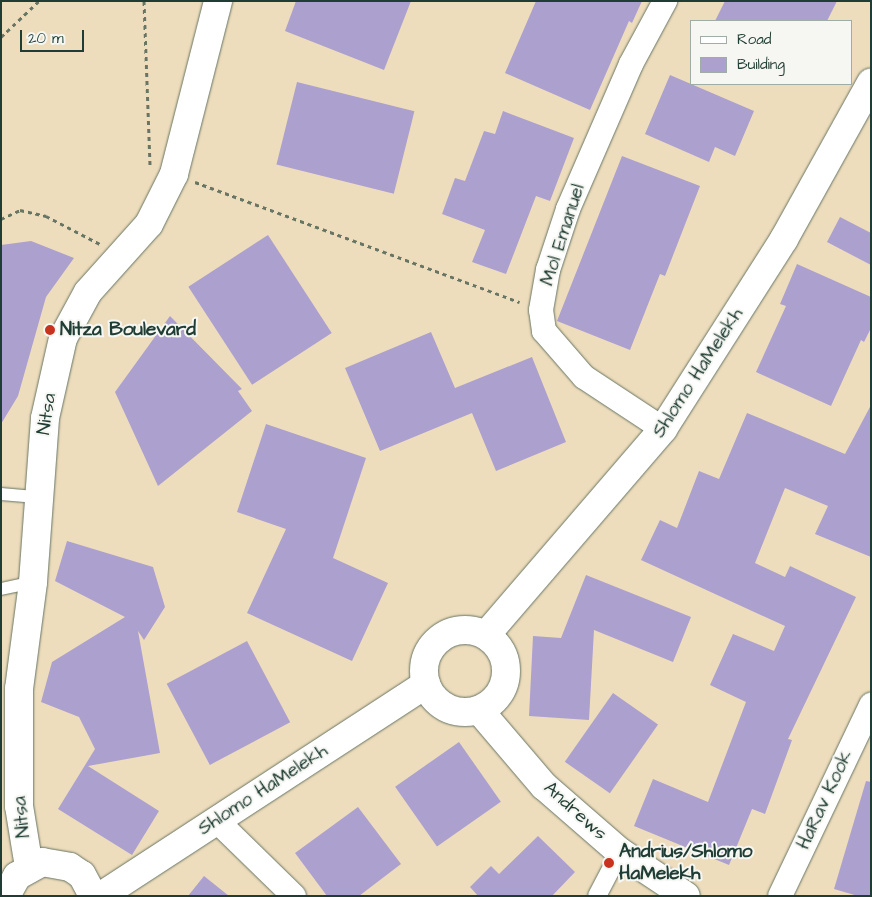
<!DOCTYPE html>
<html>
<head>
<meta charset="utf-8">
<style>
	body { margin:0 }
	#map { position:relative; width:872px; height:897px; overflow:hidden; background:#eeddbc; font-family:"Architects Daughter",sans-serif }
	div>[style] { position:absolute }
	.building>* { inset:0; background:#aca0cf; transform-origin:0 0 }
	.path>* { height:3px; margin-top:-1.5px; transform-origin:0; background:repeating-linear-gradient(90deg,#677564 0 4px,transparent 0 8px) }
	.roads { filter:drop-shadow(0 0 1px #677564) drop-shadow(0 0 1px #677564) }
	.service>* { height:12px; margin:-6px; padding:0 6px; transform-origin:6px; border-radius:6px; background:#fff }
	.pedestrian>* { height:18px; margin:-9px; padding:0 9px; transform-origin:9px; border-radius:9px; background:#fff }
	.minor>* { height:24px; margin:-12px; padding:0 12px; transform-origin:12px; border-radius:12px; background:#fff }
	.tertiary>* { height:28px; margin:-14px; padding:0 14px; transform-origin:14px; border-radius:14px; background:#fff }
	.tertiary>.ring { margin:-14px; padding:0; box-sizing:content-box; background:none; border:28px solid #fff; border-radius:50% }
	.dots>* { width:14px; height:14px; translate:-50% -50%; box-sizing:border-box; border:2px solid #f6f6f2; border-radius:50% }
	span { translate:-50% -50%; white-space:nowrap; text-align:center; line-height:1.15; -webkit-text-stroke:4px #f6f6f2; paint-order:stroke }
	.street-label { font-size:19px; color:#1f3d34 }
	.poi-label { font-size:19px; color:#1f3d34; font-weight:700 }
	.left { translate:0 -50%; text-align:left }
	.frame { position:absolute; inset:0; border:2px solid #1f3d34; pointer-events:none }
	.legend { position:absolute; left:690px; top:20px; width:162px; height:65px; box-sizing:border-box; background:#f6f6f2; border:1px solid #a0aca6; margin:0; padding:6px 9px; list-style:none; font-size:15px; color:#1f3d34 }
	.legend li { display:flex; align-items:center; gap:10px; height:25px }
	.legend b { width:25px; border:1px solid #a0aca6 }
	.scale { position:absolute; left:20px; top:30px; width:64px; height:22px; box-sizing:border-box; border:2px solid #1f3d34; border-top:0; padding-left:6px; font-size:15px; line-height:18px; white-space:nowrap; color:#1f3d34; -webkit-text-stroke:4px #f6f6f2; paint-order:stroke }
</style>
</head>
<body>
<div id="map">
	<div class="building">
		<div style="clip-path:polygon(296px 1px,411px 1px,384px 70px,285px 31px)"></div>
		<div style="clip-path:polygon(536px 1px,642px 1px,632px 23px,629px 21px,590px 110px,505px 73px)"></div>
		<div style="clip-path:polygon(725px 1px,837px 1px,827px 21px,715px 21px)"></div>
		<div style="clip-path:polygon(670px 75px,754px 111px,735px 156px,715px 147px,709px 162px,645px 134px)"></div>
		<div style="left:297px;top:82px;width:121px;height:85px;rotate:14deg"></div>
		<div style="clip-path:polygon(503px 111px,574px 138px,550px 201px,536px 196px,506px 274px,472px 262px,485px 230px,442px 214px,455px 178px,465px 181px,484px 131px,495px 134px)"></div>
		<div style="clip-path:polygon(622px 156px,700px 186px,665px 276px,660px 274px,630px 350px,557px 321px)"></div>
		<div style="clip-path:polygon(840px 217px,871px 233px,871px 265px,827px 242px)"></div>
		<div style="left:268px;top:235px;width:117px;height:95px;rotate:57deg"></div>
		<div style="clip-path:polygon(31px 241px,74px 258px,46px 297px,18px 396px,1px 424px,1px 245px)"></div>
		<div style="clip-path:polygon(797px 264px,871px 297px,871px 328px,864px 342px,861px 340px,831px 406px,756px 372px,786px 306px,780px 304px)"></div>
		<div style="clip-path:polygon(170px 316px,242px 389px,238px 391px,252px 411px,158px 486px,115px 392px)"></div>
		<div style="clip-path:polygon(431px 332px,455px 388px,532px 357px,566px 442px,496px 471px,472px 413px,380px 451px,345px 368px)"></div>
		<div style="clip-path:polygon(871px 405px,871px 557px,815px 534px,828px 506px,785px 488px,755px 563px,785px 577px,790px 566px,856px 597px,788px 739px,792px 740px,765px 814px,752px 809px,729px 865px,634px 826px,653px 779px,708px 802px,746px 702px,710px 685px,733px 634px,774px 651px,785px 626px,641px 560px,660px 520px,677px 528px,699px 471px,719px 479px,747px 413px,845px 454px)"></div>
		<div style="clip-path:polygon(266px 424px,366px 458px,333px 558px,388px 583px,352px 661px,247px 613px,286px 529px,237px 512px)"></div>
		<div style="clip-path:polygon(67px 541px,153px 567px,165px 607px,144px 640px,138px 631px,160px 753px,88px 766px,159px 811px,132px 855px,58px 809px,95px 749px,79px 717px,41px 702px,52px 662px,125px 617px,55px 581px)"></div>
		<div style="clip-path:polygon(586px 575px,691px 617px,673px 662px,594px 630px,589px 720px,529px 716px,533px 636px,561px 638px)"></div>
		<div style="left:247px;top:641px;width:92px;height:91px;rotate:62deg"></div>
		<div style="left:613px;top:693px;width:55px;height:84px;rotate:35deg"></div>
		<div style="left:459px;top:742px;width:73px;height:78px;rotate:55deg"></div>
		<div style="clip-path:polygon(866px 781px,871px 782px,871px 896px,858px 896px,834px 889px)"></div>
		<div style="clip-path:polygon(358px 807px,401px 864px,359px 896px,327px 896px,295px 853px)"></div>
		<div style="clip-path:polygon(538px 836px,575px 872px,552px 896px,478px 896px,470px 887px,491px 866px,499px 874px)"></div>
		<div style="clip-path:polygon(204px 876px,229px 896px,188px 896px)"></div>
	</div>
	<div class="path">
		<div style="left:144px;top:1px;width:165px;rotate:87.9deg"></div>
		<div style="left:1px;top:37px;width:52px;rotate:-43.5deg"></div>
		<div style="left:195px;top:182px;width:346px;rotate:20.3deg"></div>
		<div style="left:1px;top:219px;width:21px;rotate:-25deg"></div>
		<div style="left:20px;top:210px;width:27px;rotate:13deg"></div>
		<div style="left:46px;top:216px;width:61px;rotate:27.4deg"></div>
	</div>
	<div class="roads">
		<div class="service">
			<div style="left:1px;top:494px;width:36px;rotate:5deg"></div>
			<div style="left:1px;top:589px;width:33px;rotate:-12deg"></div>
		</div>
		<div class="pedestrian">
			<div style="left:597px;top:896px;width:50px;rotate:-62.4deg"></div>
		</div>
		<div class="minor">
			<div style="left:663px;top:429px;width:95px;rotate:-146.6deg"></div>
			<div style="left:584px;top:377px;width:61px;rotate:-131deg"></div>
			<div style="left:544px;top:331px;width:21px;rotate:-98deg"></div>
			<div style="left:541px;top:310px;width:41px;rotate:-80.1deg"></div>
			<div style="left:548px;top:270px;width:64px;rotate:-71.8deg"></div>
			<div style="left:568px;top:209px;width:158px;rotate:-66.5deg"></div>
			<div style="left:631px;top:64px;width:72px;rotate:-61.6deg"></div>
			<div style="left:216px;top:820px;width:109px;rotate:44.3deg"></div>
			<div style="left:780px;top:896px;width:212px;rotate:-64.5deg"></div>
		</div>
		<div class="tertiary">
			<div class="ring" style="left:424px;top:630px;width:54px;height:54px"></div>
			<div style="left:486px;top:635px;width:272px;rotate:-49.3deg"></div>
			<div style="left:663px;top:429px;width:225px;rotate:-57.5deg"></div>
			<div style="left:784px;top:239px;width:179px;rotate:-60.9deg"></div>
			<div style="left:479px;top:710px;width:100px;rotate:49.5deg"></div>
			<div style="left:544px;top:786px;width:101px;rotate:41deg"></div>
			<div style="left:620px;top:852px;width:79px;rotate:33.7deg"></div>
			<div style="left:29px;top:867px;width:62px;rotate:-99.3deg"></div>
			<div style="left:19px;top:806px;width:117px;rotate:-90deg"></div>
			<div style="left:19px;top:689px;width:108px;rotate:-82.5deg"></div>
			<div style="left:33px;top:582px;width:164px;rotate:-85.8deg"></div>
			<div style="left:45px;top:418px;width:82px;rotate:-77.3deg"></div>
			<div style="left:63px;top:338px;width:52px;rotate:-61.5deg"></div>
			<div style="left:88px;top:292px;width:91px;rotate:-48.1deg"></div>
			<div style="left:149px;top:224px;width:56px;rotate:-63.4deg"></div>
			<div style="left:174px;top:174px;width:179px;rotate:-75.7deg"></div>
			<div style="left:6px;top:896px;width:23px;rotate:-61deg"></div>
			<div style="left:17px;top:876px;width:29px;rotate:-29deg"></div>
			<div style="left:42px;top:862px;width:28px;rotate:10deg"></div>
			<div style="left:70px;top:867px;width:14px;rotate:34deg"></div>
			<div style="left:82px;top:875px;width:24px;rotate:62deg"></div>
			<div style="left:101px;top:896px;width:388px;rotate:-33.1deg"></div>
		</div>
	</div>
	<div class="dots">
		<div style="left:50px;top:330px;background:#c8321e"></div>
		<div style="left:609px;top:863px;background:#c8321e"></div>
	</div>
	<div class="street-label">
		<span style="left:563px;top:235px;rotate:-72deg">Mol Emanuel</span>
		<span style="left:698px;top:373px;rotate:-57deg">Shlomo HaMelekh</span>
		<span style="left:47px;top:414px;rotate:-81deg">Nitsa</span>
		<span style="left:263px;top:790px;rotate:-33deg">Shlomo HaMelekh</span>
		<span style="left:825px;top:800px;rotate:-65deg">HaRav Kook</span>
		<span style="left:575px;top:811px;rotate:42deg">Andrews</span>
		<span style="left:22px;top:817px;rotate:-96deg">Nitsa</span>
	</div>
	<div class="poi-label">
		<span class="left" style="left:60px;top:330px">Nitza Boulevard</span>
		<span class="left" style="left:619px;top:863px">Andrius/Shlomo<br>HaMelekh</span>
	</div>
	<div class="frame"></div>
	<ul class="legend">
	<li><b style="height:6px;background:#fff"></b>Road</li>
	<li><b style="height:14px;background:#aca0cf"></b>Building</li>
	</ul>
	<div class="scale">20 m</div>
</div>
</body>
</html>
